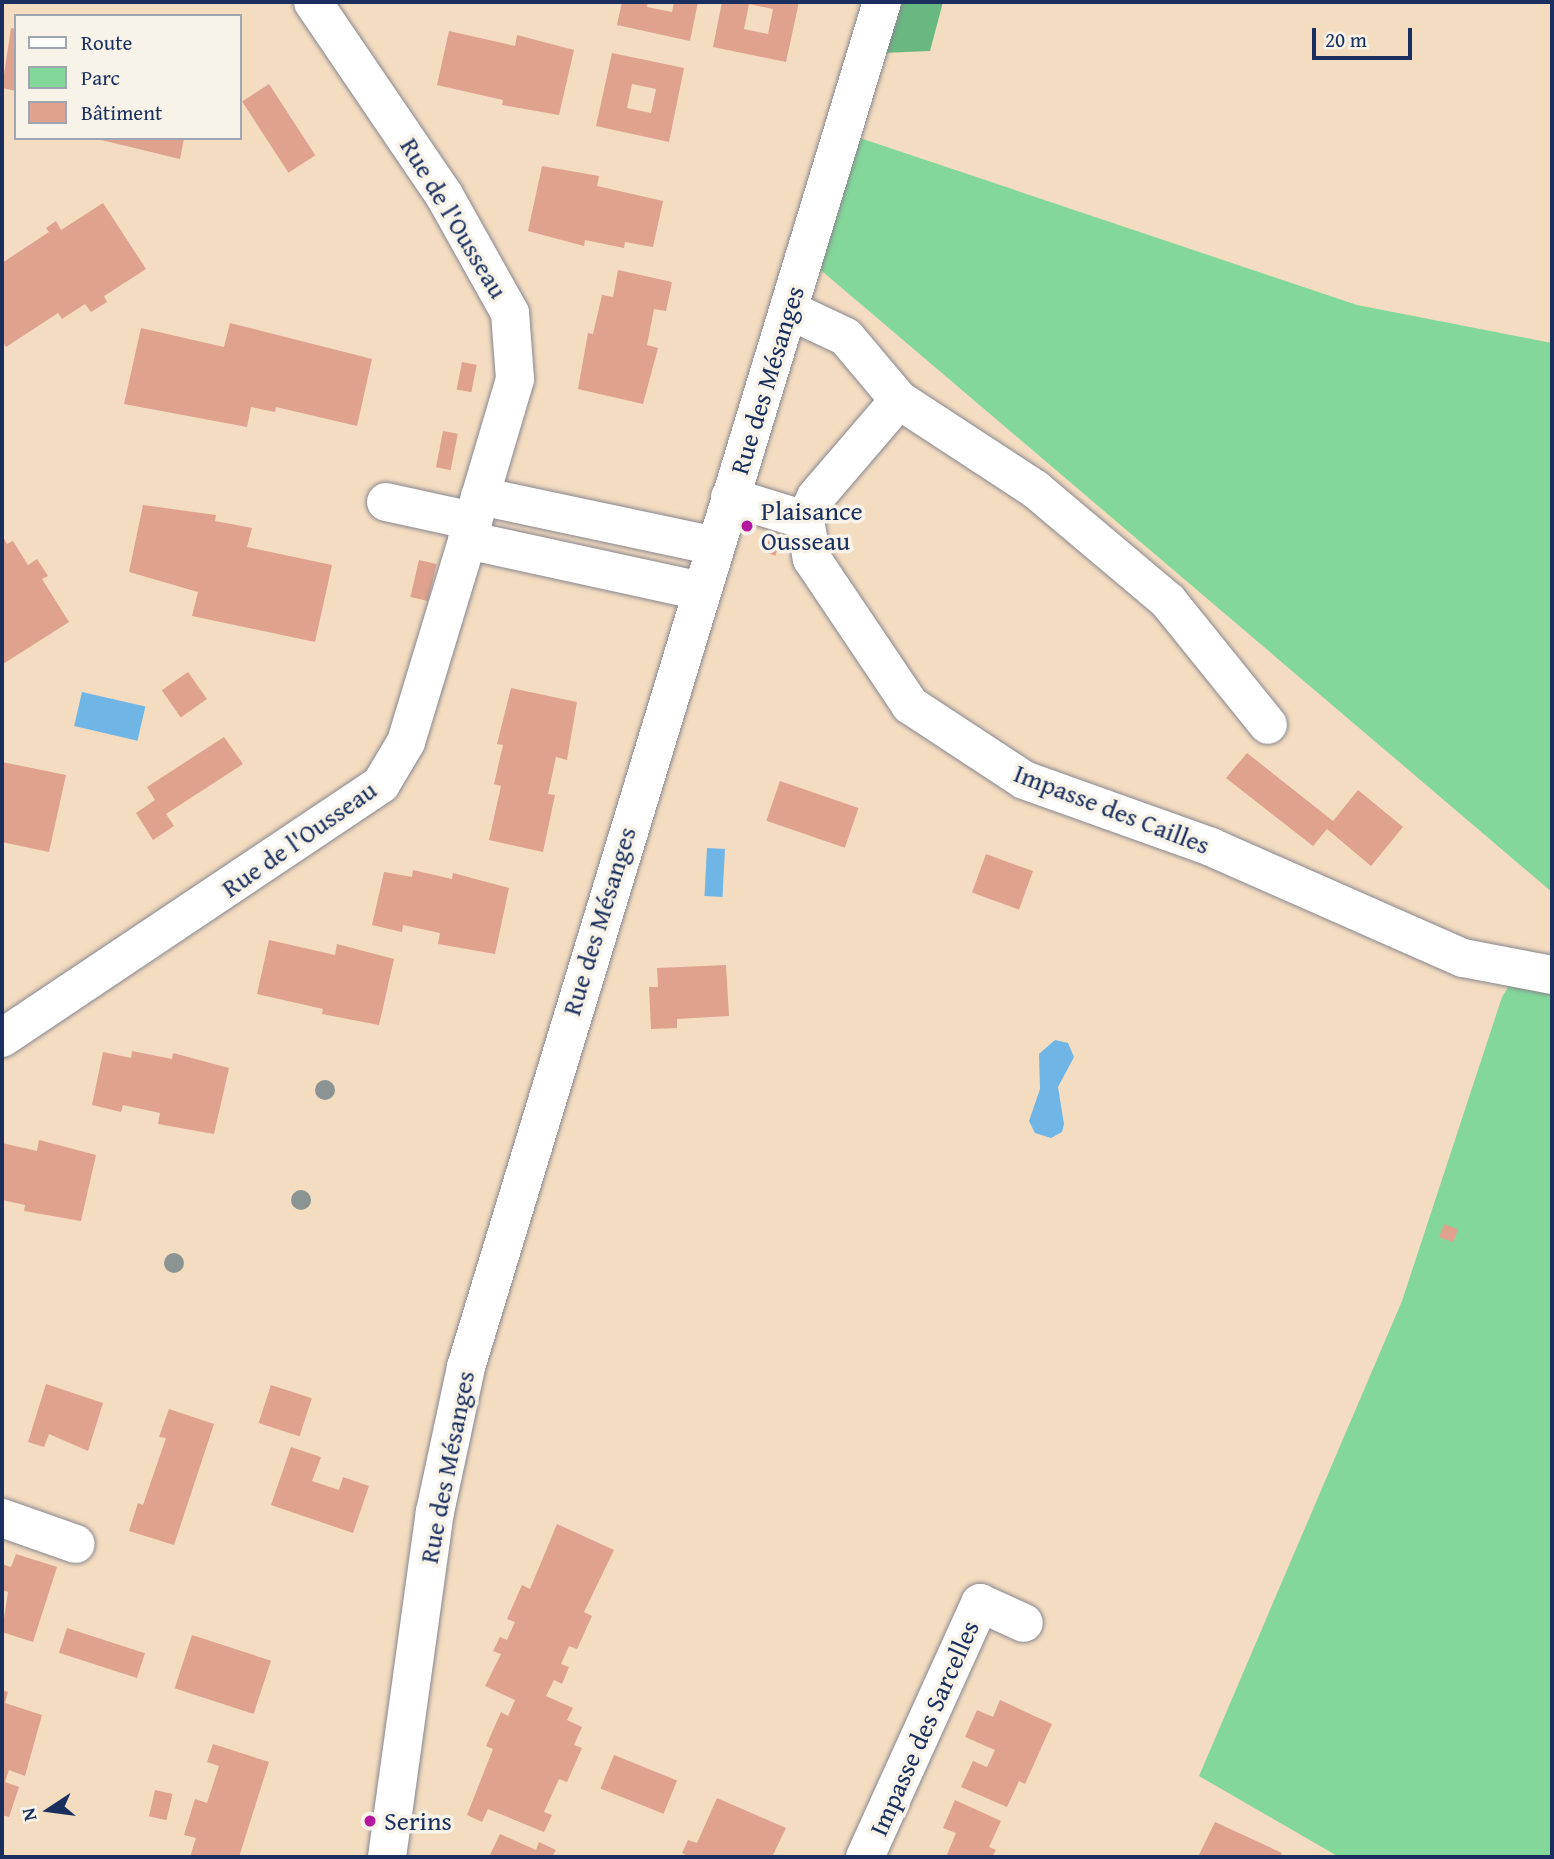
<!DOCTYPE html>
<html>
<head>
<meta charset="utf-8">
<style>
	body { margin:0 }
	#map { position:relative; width:1554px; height:1859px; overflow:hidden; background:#f4dcc0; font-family:"Gentium Book Plus",serif }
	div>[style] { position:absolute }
	.green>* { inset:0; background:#83d799 }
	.forest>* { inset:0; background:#6ab881 }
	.water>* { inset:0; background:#6fb5e6; transform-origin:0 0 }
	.building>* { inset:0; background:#dea28f; transform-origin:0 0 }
	.roads { filter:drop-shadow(0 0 2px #88868f) drop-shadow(0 0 2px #88868f) }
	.minor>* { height:38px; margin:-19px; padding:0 19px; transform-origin:19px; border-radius:19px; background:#fff }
	.major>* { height:38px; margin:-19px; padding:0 19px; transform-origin:19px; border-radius:19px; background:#fff }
	.trees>* { width:20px; height:20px; margin:-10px; border-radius:50%; background:#8b9492 }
	.dots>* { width:19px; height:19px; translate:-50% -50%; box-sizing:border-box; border:4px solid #f7f3e8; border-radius:50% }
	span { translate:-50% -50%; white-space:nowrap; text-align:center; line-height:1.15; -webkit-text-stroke:7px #f7f3e8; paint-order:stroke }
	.street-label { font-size:26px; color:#1b2f5e }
	.poi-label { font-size:26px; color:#1b2f5e }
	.left { translate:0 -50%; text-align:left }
	.frame { position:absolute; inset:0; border:4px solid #1b2f5e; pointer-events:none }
	.legend { position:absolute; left:14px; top:14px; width:228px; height:126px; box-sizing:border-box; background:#f7f3e8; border:2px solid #9fa5b1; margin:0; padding:9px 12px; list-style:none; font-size:21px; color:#1b2f5e }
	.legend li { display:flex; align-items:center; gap:14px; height:35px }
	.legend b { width:35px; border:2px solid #9fa5b1 }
	.north { position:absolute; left:14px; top:1775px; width:70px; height:70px; -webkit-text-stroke:5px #f7f3e8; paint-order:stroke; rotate:257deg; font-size:19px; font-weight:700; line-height:28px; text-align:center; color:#1b2f5e }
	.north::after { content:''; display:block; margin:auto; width:24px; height:32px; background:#1b2f5e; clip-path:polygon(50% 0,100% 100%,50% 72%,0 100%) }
	.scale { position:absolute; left:1312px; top:28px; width:100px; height:32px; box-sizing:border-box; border:4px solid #1b2f5e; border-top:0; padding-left:9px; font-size:21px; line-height:24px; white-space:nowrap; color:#1b2f5e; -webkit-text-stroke:5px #f7f3e8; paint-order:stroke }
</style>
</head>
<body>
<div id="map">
	<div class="green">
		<div style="clip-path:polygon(860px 138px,1357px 305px,1552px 343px,1552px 892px,816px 266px)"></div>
		<div style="clip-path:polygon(1512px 981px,1552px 990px,1552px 1857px,1339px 1857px,1199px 1776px,1402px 1301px,1502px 997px)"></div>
	</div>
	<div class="forest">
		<div style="clip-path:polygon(900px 2px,943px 2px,930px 51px,884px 53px)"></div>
	</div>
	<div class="water">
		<div style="left:82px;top:692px;width:65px;height:35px;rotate:13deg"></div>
		<div style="left:707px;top:848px;width:18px;height:48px;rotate:3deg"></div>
		<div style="clip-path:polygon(1055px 1040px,1068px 1043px,1074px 1057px,1058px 1087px,1064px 1124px,1062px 1132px,1051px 1138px,1035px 1133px,1029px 1121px,1040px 1089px,1039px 1054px)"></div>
	</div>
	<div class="building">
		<div style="clip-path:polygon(622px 2px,648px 2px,647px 7px,672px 12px,674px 2px,698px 2px,690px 41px,617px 25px)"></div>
		<div style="clip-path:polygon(evenodd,722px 2px,799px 2px,786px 62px,713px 47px,722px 2px,749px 4px,773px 9px,768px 34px,744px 29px,749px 4px)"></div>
		<div style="clip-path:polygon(11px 28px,16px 29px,16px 91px,2px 88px)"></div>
		<div style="clip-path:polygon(449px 31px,515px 46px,517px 35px,574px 50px,559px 115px,502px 105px,503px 100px,437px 85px)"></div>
		<div style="clip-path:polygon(evenodd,612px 53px,684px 68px,669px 142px,596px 126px,612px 53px,632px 84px,656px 89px,651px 113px,627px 108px,632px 84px)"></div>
		<div style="left:269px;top:84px;width:85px;height:32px;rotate:57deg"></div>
		<div style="clip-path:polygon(93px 138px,184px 138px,180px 159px)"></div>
		<div style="clip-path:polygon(542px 166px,599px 176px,597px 186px,663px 201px,653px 247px,625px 242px,624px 248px,585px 240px,584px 246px,528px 231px)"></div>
		<div style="clip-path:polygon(103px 203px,146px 269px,104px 296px,107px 302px,91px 312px,85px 304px,62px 319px,58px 313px,6px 347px,2px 341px,2px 263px,49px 232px,46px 228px,56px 221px,61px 230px)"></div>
		<div style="clip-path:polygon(618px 270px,672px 282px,666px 311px,654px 309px,647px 345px,658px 348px,643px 404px,578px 389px,588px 333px,593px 334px,602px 295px,613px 297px)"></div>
		<div style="clip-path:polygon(230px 323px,372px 359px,357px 426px,276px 407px,275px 412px,251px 407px,247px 427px,124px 404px,141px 328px,224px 347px)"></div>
		<div style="left:462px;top:362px;width:15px;height:28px;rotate:11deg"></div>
		<div style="left:443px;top:431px;width:15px;height:37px;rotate:11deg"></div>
		<div style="clip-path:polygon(143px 505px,216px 515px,215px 521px,252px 528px,247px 547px,332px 565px,315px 642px,192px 616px,198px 592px,129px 572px)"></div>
		<div style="clip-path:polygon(2px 535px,7px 544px,13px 541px,28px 565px,37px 559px,48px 576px,42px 579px,69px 622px,3px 664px)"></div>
		<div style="left:768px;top:541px;width:11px;height:12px;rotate:15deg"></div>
		<div style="left:419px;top:560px;width:18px;height:38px;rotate:13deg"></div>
		<div style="left:188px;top:672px;width:33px;height:32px;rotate:55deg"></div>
		<div style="clip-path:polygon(511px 688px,577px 702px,567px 760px,556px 757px,548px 794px,555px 795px,543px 852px,489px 840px,501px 786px,494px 784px,503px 745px,497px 744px)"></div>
		<div style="clip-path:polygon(224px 737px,243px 764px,166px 814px,174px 826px,153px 840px,136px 813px,155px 800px,147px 787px)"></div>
		<div style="clip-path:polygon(1247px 753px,1333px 821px,1358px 790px,1403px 827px,1371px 866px,1327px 829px,1313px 846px,1226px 778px)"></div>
		<div style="clip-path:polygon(2px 762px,66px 775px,49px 852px,2px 842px)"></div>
		<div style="left:780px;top:781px;width:83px;height:42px;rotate:19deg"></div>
		<div style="left:986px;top:854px;width:50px;height:41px;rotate:20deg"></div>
		<div style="clip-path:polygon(413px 870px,452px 879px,453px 873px,509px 888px,495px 954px,438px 944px,440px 933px,403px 925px,402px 932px,372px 925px,384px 872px,412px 877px)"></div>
		<div style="clip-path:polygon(269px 940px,335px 955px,337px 944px,394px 959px,379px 1025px,322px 1014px,323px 1009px,257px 994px)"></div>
		<div style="clip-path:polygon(726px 965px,729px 1016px,677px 1019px,677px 1028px,651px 1029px,649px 987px,658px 987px,657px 968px)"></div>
		<div style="clip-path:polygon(132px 1051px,172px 1059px,173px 1053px,229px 1068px,214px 1134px,158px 1124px,160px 1113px,123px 1105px,121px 1112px,92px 1105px,103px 1052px,131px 1058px)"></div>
		<div style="clip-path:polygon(39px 1140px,96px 1155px,81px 1221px,24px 1211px,25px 1205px,2px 1200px,2px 1143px,37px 1151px)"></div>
		<div style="left:1444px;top:1224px;width:15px;height:14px;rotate:20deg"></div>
		<div style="clip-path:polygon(46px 1384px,103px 1403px,88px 1451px,49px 1434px,44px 1447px,28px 1442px)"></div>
		<div style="left:271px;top:1385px;width:43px;height:40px;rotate:18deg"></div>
		<div style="clip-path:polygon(169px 1409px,214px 1424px,174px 1545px,129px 1531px,138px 1503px,143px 1505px,166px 1438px,159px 1437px)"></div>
		<div style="clip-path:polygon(291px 1447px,321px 1457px,312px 1481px,339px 1490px,343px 1477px,369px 1486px,353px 1533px,271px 1505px)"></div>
		<div style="clip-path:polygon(557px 1524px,614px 1550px,584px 1612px,592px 1616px,577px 1649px,569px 1646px,561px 1664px,569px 1667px,562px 1684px,554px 1680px,546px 1696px,573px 1708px,567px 1720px,582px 1727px,574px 1745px,582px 1748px,567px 1782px,559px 1779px,544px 1812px,552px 1815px,544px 1832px,488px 1809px,482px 1822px,467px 1815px,493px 1749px,486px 1746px,501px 1712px,508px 1716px,515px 1700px,485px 1686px,501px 1654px,493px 1651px,500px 1637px,507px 1640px,515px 1622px,507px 1619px,522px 1585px,530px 1589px)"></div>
		<div style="clip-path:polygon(16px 1554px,57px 1567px,33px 1642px,2px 1632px,8px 1592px,2px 1590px,2px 1564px,11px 1567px)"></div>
		<div style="left:67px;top:1628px;width:82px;height:26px;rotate:18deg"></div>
		<div style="left:192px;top:1635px;width:83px;height:56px;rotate:18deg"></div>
		<div style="clip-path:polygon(2px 1690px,8px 1692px,5px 1703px,42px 1715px,25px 1776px,9px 1770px,5px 1782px,19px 1787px,9px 1817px,2px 1815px)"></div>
		<div style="clip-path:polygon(1000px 1700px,1052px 1724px,1025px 1784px,1019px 1781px,1007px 1807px,961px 1787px,973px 1761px,987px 1767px,995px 1750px,965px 1737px,977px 1710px,993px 1717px)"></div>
		<div style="clip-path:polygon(213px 1744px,269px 1762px,239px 1857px,190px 1857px,196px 1838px,184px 1835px,195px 1799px,207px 1803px,219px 1766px,207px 1762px)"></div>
		<div style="left:614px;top:1755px;width:68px;height:36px;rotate:22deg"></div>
		<div style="left:155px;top:1790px;width:18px;height:27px;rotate:13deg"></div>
		<div style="clip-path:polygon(717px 1798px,786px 1828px,772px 1857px,690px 1857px,682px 1853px,688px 1840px,697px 1843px)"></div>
		<div style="clip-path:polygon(955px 1800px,1001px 1821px,989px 1847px,996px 1850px,992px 1857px,946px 1857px,956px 1833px,943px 1828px)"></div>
		<div style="clip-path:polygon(1215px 1822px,1282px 1853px,1280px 1857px,1198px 1857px)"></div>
		<div style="clip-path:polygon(500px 1834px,536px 1850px,539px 1842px,556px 1850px,552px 1857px,489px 1857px)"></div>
	</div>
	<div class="roads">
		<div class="minor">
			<div style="left:789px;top:310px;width:63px;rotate:25.3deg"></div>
			<div style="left:846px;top:337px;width:82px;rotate:49.9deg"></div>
			<div style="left:899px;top:400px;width:163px;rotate:33.2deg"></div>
			<div style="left:1035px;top:489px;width:174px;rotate:40.1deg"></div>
			<div style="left:1168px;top:601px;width:159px;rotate:51.1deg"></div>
			<div style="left:899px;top:400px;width:128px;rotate:130.6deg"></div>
			<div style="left:816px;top:497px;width:25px;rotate:116deg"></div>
			<div style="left:805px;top:520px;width:40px;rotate:80deg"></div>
			<div style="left:812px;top:559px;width:176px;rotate:56.1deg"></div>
			<div style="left:910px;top:705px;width:136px;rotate:33.3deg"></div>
			<div style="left:1024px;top:780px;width:199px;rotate:19.7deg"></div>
			<div style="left:1211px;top:847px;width:275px;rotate:23.8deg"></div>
			<div style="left:1463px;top:958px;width:91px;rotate:10.8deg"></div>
			<div style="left:480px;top:496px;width:240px;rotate:12deg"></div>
			<div style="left:730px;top:497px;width:78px;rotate:17deg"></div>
			<div style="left:386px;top:502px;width:89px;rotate:12.3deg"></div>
			<div style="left:467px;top:540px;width:239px;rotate:12.3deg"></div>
			<div style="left:2px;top:1038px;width:456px;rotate:-33.8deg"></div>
			<div style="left:381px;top:784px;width:49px;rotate:-59.2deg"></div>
			<div style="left:406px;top:742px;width:231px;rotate:-73.1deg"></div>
			<div style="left:473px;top:521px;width:148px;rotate:-73.5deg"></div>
			<div style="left:515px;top:379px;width:66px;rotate:-94.3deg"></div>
			<div style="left:510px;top:313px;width:135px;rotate:-119.2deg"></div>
			<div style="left:444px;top:195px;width:233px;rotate:-124.2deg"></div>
			<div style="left:2px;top:1518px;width:78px;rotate:19.4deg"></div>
			<div style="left:865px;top:1857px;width:279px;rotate:-65.6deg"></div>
			<div style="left:980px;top:1603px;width:48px;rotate:24.4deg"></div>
		</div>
		<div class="major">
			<div style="left:387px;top:1857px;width:348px;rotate:-82.1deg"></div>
			<div style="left:435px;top:1512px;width:148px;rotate:-77.9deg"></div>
			<div style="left:466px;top:1367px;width:1427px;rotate:-73.05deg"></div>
		</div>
	</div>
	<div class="trees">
		<div style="left:325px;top:1090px"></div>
		<div style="left:301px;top:1200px"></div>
		<div style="left:174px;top:1263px"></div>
	</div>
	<div class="dots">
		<div style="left:747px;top:526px;background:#b5179e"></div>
		<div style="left:370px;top:1821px;background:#b5179e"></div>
	</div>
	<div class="street-label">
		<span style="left:454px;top:218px;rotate:59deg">Rue de l'Ousseau</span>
		<span style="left:767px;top:380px;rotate:-73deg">Rue des Mésanges</span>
		<span style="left:1112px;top:809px;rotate:21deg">Impasse des Cailles</span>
		<span style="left:299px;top:839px;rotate:-35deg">Rue de l'Ousseau</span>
		<span style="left:599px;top:921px;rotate:-73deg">Rue des Mésanges</span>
		<span style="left:447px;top:1467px;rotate:-79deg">Rue des Mésanges</span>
		<span style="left:924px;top:1728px;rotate:-66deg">Impasse des Sarcelles</span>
	</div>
	<div class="poi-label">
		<span class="left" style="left:761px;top:526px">Plaisance<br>Ousseau</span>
		<span class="left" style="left:384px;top:1821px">Serins</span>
	</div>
	<div class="frame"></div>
	<ul class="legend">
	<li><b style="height:9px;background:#fff"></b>Route</li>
	<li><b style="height:19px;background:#83d799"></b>Parc</li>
	<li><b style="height:19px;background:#dea28f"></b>Bâtiment</li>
	</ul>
	<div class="north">N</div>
	<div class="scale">20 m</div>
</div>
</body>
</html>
